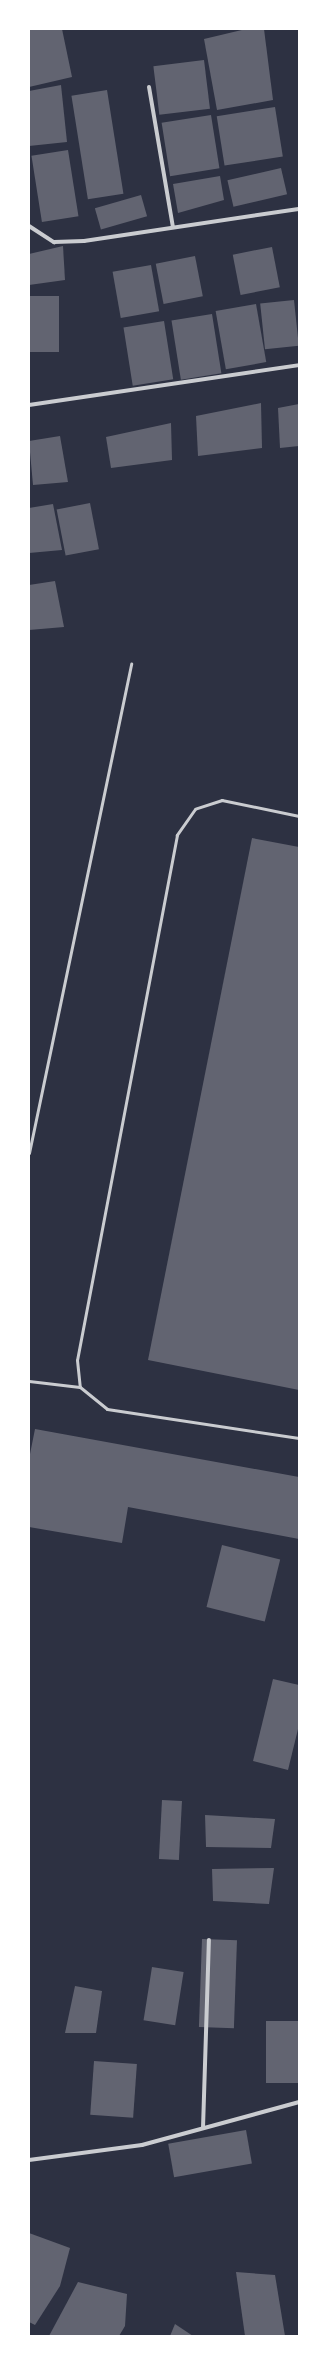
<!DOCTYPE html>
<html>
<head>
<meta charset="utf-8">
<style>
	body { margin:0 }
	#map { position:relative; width:328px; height:2365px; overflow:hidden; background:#2d3142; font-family:"PT Sans Narrow",sans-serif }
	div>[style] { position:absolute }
	.building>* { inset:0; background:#626471; transform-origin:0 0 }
	.service>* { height:3px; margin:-1.5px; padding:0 1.5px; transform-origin:1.5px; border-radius:1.5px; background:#caccd0 }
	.minor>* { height:4px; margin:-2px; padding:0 2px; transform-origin:2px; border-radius:2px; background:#caccd0 }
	span { translate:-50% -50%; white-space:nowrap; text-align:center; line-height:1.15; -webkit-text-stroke:3px #fff; paint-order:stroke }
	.frame { position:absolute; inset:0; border:30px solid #fff; pointer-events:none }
</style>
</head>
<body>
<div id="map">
	<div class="building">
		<div style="clip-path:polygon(29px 29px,62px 29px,72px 77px,29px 87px)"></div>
		<div style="clip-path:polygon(246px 29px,264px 29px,273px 100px,217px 110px,204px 39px)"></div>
		<div style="left:204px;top:60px;width:49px;height:51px;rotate:83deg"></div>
		<div style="clip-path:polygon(61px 85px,67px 142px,29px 146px,29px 91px)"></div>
		<div style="left:107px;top:90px;width:105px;height:36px;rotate:81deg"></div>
		<div style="left:275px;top:107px;width:50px;height:59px;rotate:81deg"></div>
		<div style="left:211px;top:115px;width:54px;height:50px;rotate:81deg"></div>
		<div style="left:68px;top:150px;width:67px;height:37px;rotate:81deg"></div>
		<div style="left:281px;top:168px;width:27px;height:55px;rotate:77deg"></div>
		<div style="clip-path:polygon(220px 176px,224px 200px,178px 213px,173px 184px)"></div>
		<div style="left:141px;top:195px;width:22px;height:48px;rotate:74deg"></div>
		<div style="clip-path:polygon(63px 246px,65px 280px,29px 285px,29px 254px)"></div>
		<div style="left:272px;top:247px;width:41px;height:40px;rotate:79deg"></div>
		<div style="left:195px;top:256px;width:41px;height:40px;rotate:79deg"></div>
		<div style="left:151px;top:265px;width:47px;height:39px;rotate:80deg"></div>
		<div style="left:59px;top:296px;width:56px;height:30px;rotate:90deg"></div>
		<div style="left:294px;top:300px;width:46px;height:34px;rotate:84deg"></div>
		<div style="left:256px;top:304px;width:59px;height:41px;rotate:80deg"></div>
		<div style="left:212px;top:314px;width:60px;height:41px;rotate:81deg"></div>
		<div style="left:164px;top:321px;width:59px;height:41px;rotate:81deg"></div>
		<div style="clip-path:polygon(261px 403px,262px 448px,198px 456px,196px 416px)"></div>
		<div style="clip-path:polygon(299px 404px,299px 446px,280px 448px,278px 408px)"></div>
		<div style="clip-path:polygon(171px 423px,172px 460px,111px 468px,106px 437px)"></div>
		<div style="clip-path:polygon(60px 436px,68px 482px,33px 485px,29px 441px)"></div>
		<div style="left:90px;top:503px;width:47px;height:34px;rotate:79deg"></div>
		<div style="clip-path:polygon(53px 504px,62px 550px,29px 553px,29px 508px)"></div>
		<div style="clip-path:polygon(55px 581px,64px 627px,29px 630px,29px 585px)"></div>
		<div style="clip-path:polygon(252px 838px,299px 847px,299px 1390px,148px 1360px)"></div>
		<div style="clip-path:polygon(35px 1429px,299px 1477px,299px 1539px,128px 1507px,122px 1543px,29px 1527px,29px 1459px)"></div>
		<div style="left:222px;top:1545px;width:60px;height:64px;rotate:14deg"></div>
		<div style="clip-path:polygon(273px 1679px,299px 1685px,299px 1725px,288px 1770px,253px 1761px)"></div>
		<div style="left:162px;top:1800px;width:20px;height:59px;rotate:3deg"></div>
		<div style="clip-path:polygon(205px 1815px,275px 1819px,271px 1848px,206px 1847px)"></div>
		<div style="clip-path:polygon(274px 1868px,269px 1904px,213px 1901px,212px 1869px)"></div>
		<div style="left:202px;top:1939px;width:35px;height:88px;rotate:2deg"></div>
		<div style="left:152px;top:1967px;width:32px;height:54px;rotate:9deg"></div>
		<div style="clip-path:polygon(75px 1986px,102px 1991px,96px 2033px,65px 2033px)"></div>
		<div style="left:266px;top:2021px;width:33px;height:62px"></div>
		<div style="left:94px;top:2061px;width:43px;height:54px;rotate:4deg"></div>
		<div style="left:246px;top:2130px;width:34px;height:79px;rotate:80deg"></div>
		<div style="clip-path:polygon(29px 2233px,70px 2248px,60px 2286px,35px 2325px,29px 2322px)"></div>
		<div style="clip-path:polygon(236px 2272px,275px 2275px,285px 2336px,245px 2336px)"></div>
		<div style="clip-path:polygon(78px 2282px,127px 2294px,125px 2326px,119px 2336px,49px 2336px)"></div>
		<div style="clip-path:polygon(175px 2324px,193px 2336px,170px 2336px)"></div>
	</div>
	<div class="service">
		<div style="left:299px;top:816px;width:79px;rotate:-168.3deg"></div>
		<div style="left:222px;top:800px;width:28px;rotate:162deg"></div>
		<div style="left:195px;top:809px;width:32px;rotate:125deg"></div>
		<div style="left:177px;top:835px;width:534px;rotate:100.78deg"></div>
		<div style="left:77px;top:1360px;width:27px;rotate:84deg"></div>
		<div style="left:80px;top:1387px;width:35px;rotate:39deg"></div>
		<div style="left:107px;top:1409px;width:194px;rotate:8.6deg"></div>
		<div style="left:29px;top:1153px;width:500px;rotate:-78.2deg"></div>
		<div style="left:29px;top:1381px;width:51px;rotate:6.7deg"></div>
	</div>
	<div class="minor">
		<div style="left:149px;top:87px;width:142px;rotate:80.3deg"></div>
		<div style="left:29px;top:226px;width:30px;rotate:33deg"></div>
		<div style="left:54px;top:242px;width:30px;rotate:-2deg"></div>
		<div style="left:84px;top:241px;width:217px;rotate:-8.5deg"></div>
		<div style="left:29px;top:405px;width:273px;rotate:-8.4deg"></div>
		<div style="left:203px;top:2128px;width:188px;rotate:-88.2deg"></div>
		<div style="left:29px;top:2160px;width:114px;rotate:-7.6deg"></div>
		<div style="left:142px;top:2145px;width:163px;rotate:-15.3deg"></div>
	</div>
	<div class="frame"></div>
</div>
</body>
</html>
